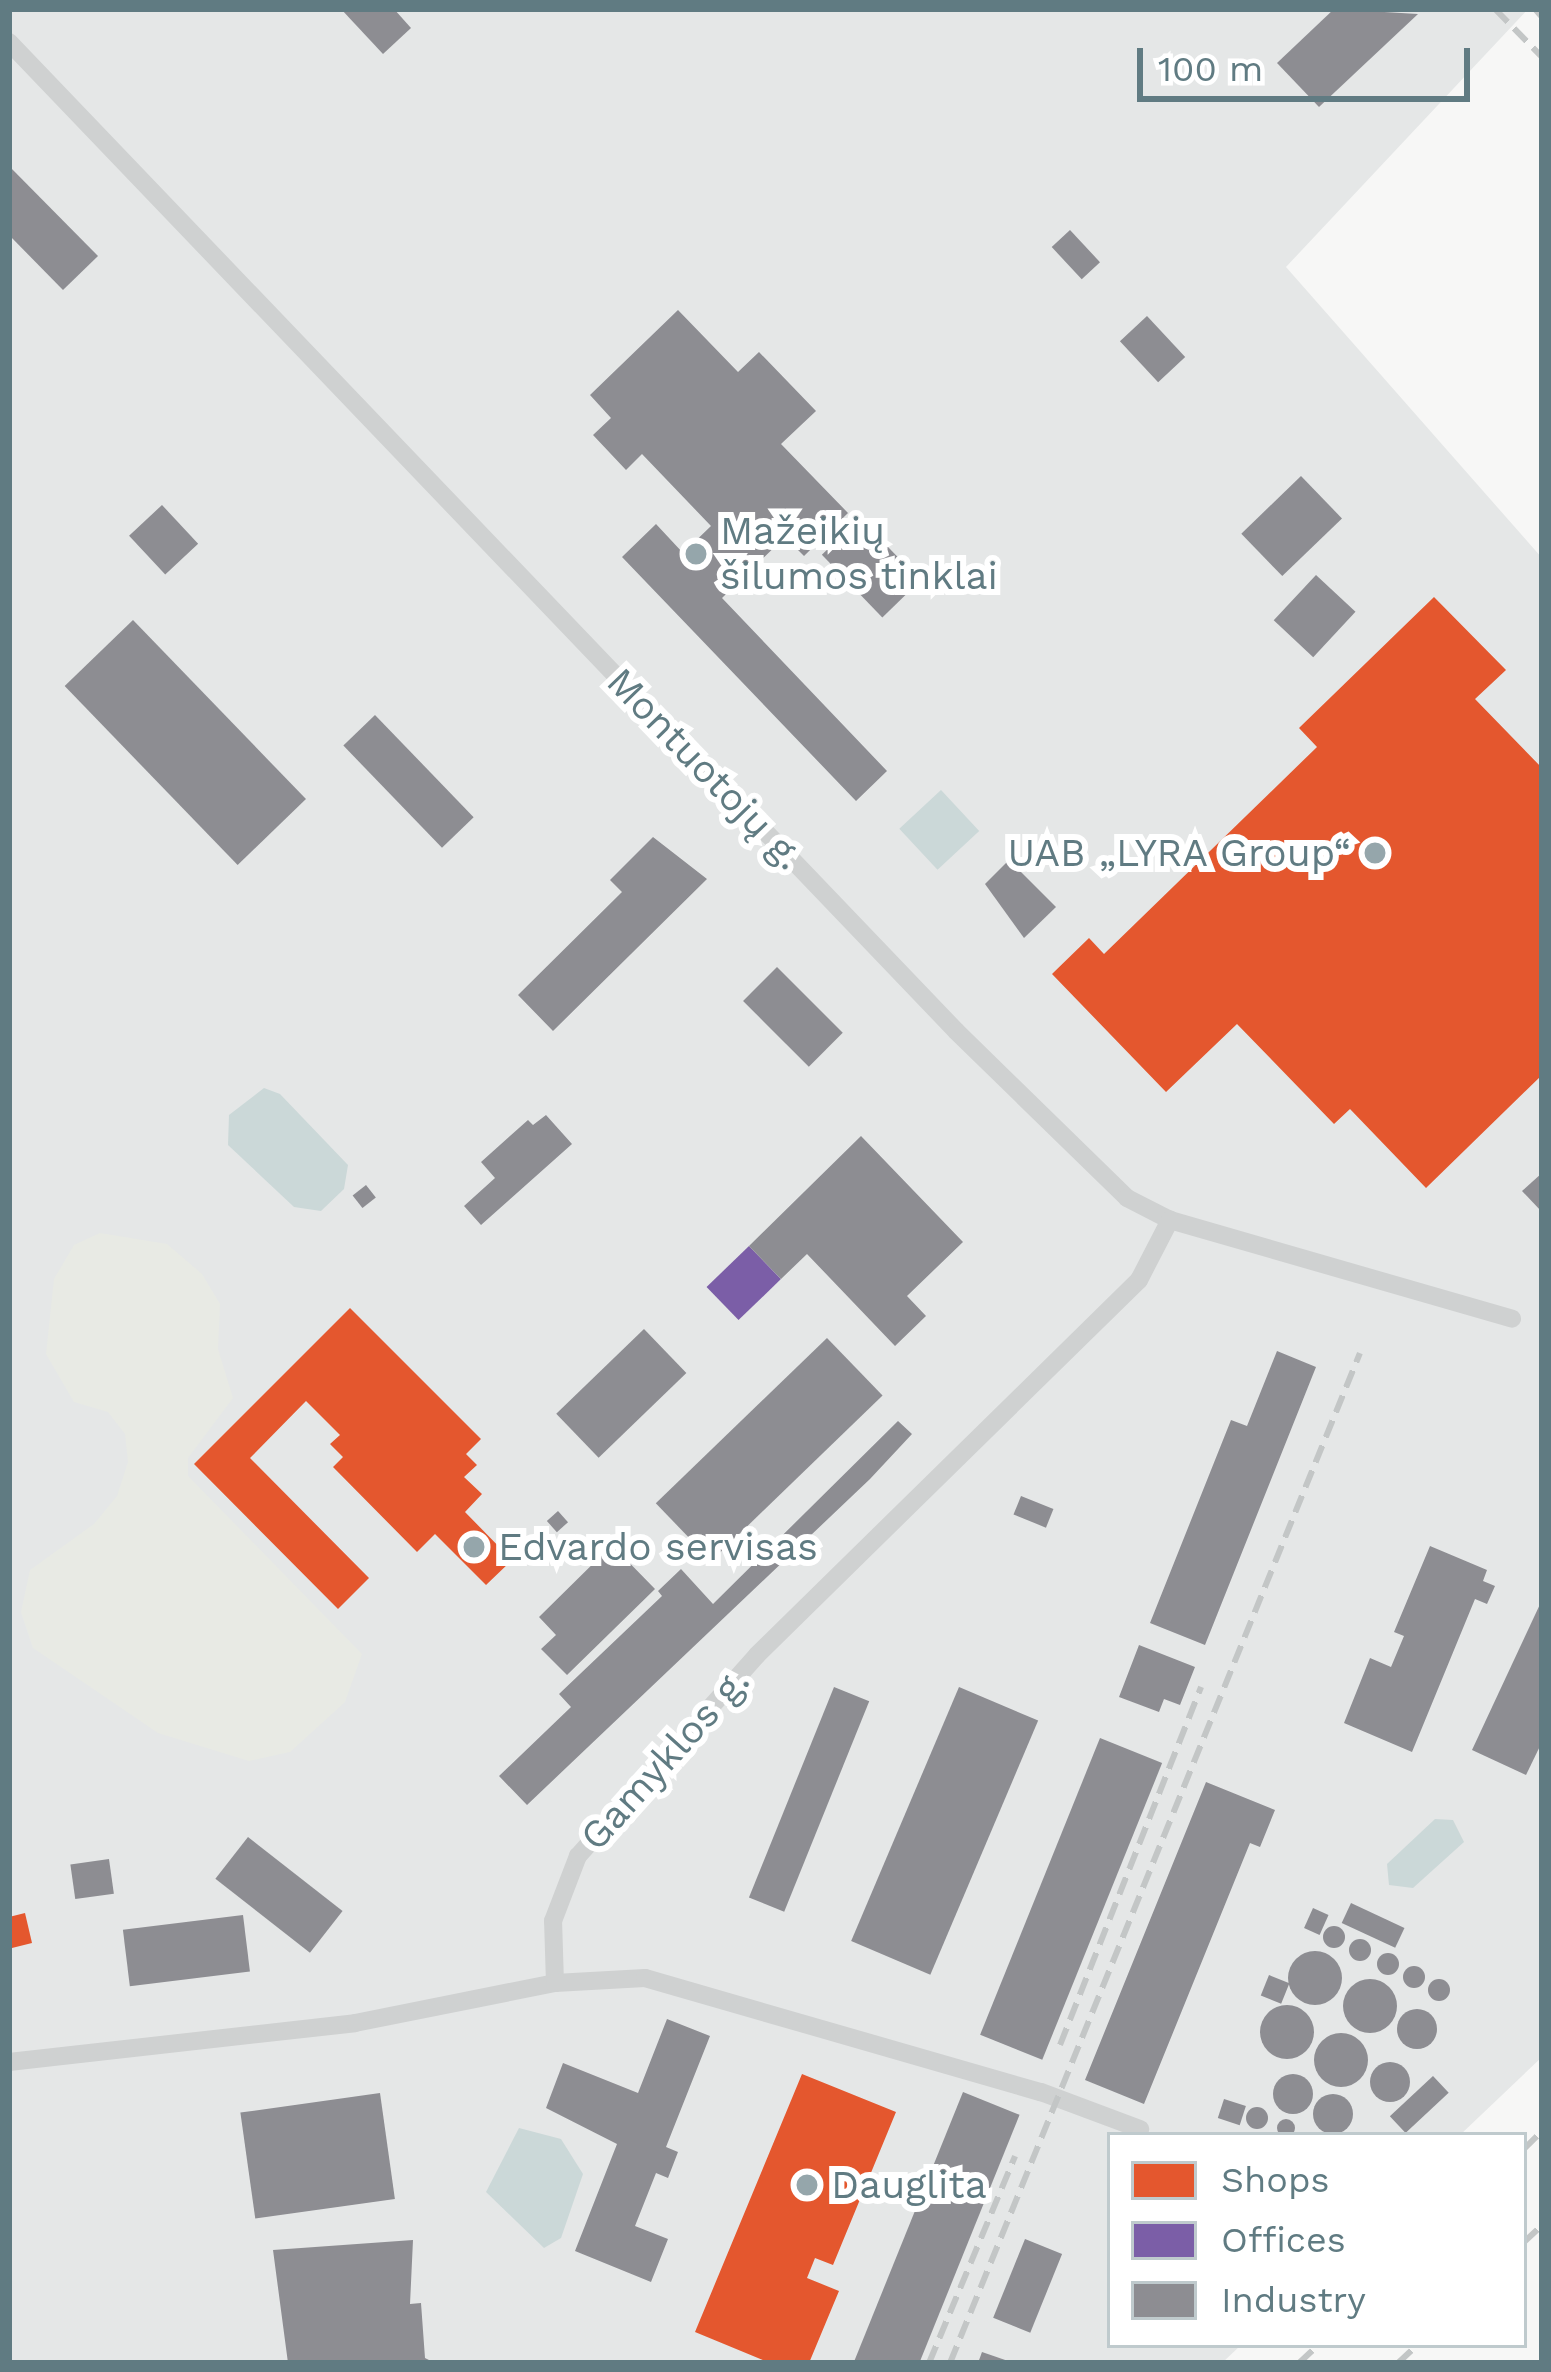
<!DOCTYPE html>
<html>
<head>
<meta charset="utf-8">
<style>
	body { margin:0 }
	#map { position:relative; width:1551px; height:2372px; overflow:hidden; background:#f7f7f6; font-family:"Work Sans",sans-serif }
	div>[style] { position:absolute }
	.built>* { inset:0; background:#e5e7e7 }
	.green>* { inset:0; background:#e8eae4 }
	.water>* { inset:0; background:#cbd8d8; transform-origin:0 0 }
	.shops>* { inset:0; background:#e4572e }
	.offices>* { inset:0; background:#7b5ea7; transform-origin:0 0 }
	.industry>* { inset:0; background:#8d8d92; transform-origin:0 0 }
	.round { border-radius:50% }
	.minor>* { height:18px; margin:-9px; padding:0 9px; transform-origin:9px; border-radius:9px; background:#cfd1d1 }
	.rail>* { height:6px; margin-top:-3px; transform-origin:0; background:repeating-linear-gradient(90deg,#c3c6c6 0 18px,transparent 0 27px) }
	.dots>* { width:33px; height:33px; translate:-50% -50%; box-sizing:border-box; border:6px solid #fff; border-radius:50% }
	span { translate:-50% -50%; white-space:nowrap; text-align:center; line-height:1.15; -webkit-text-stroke:12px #fff; paint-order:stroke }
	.poi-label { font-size:39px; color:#607b82 }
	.left { translate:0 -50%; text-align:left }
	.right { translate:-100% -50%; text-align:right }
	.street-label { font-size:39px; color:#607b82 }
	.frame { position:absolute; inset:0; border:12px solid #607b82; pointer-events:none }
	.legend { position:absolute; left:1107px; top:2132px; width:420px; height:216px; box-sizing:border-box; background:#fff; border:3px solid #bfcacd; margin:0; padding:15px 21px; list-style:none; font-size:36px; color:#607b82 }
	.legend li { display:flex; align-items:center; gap:24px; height:60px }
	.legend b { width:60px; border:3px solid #bfcacd }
	.scale { position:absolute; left:1137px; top:48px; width:333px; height:54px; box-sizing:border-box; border:6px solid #607b82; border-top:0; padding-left:15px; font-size:36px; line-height:42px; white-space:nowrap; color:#607b82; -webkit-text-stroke:9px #fff; paint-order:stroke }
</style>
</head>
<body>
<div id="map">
	<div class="built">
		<div style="clip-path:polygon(9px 9px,1528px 9px,1286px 267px,1542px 558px,1542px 2057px,1460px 2135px,1110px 2135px,1110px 2345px,1241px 2345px,1222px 2363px,9px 2363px)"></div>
	</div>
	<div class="green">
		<div style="clip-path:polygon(100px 1233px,167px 1244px,202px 1274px,220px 1304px,218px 1349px,233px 1398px,188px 1458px,188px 1476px,362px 1654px,345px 1702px,290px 1752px,249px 1761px,158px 1733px,33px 1648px,21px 1612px,30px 1570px,94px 1524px,117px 1496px,128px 1462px,125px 1434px,108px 1412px,74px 1402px,46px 1354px,54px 1279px,74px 1245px)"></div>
	</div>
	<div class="water">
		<div style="left:941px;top:790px;width:56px;height:57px;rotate:47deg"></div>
		<div style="clip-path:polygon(264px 1088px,280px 1094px,348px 1165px,344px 1189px,321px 1211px,294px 1207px,228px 1145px,229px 1115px)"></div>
		<div style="clip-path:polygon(1435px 1819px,1453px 1820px,1464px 1842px,1413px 1888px,1389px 1885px,1387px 1864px)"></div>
		<div style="clip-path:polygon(519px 2128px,561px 2139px,583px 2174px,561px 2238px,544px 2248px,486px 2192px)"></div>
	</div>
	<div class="shops">
		<div style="clip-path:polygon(1434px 597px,1506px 670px,1475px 699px,1542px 768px,1542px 1075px,1426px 1188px,1350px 1109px,1334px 1124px,1237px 1024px,1166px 1092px,1052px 974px,1089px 938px,1104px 954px,1317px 747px,1299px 728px)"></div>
		<div style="clip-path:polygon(350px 1308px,481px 1439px,466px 1454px,477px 1465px,464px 1477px,482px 1494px,465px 1512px,512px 1560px,486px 1585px,435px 1534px,417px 1552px,333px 1467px,343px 1457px,330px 1444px,340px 1435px,306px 1401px,250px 1458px,369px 1578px,338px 1609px,194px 1464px)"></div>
		<div style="clip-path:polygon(25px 1913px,32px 1943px,12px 1948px,9px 1917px)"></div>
		<div style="clip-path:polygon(802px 2074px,896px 2112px,833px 2265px,815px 2258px,807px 2278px,839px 2291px,809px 2363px,770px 2363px,695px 2332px)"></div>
	</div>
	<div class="offices">
		<div style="left:749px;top:1246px;width:46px;height:59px;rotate:46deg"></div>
	</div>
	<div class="industry">
		<div style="clip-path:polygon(341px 9px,394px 9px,411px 28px,383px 54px)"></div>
		<div style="clip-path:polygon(1334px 9px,1418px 14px,1319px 107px,1277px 63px)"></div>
		<div style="clip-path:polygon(9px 166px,98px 256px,63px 290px,9px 235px)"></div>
		<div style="left:1070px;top:230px;width:44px;height:25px;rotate:47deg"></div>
		<div style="clip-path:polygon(678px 310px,738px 372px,759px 352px,816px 411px,781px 444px,848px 513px,804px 556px,785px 537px,722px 598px,887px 771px,856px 801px,622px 557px,656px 524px,683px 553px,711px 526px,642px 454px,626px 470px,593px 435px,611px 418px,590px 395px)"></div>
		<div style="left:1147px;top:316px;width:56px;height:37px;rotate:47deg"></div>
		<div style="left:1301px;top:476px;width:59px;height:83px;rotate:46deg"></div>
		<div style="left:162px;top:505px;width:53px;height:45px;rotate:47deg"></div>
		<div style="left:860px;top:518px;width:87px;height:53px;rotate:46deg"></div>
		<div style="left:1316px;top:575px;width:54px;height:62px;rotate:43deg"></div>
		<div style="left:133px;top:620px;width:249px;height:95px;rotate:46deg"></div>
		<div style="left:375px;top:715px;width:142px;height:44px;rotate:46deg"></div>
		<div style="clip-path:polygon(653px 837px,707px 879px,553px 1031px,518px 995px,622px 892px,610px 880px)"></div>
		<div style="clip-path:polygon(1009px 860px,1056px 907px,1024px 938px,985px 884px)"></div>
		<div style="left:777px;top:967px;width:93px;height:48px;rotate:45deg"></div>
		<div style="clip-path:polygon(546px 1115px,572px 1144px,481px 1225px,464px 1206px,495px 1178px,481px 1162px,528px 1120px,533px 1125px)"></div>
		<div style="clip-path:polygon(861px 1136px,963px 1242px,907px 1296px,926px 1316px,895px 1346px,807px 1254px,781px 1279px,749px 1246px)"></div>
		<div style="clip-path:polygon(1542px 1173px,1542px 1212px,1522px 1191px)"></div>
		<div style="left:366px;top:1185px;width:16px;height:17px;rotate:52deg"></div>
		<div style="left:644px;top:1329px;width:61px;height:122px;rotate:46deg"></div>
		<div style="left:827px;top:1338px;width:80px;height:238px;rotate:46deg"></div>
		<div style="clip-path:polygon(1277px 1351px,1316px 1367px,1205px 1645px,1150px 1623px,1231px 1420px,1247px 1426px)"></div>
		<div style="clip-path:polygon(898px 1421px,912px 1434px,870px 1479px,527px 1805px,499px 1776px,571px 1707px,559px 1694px,662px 1596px,658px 1591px,681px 1569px,713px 1604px)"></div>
		<div style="left:1021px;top:1496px;width:35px;height:20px;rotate:22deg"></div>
		<div style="left:558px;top:1511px;width:15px;height:15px;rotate:48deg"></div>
		<div style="clip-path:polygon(612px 1545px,655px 1589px,567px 1675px,541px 1649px,556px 1635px,539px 1617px)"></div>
		<div style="clip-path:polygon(1430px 1546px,1487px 1570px,1483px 1581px,1495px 1586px,1487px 1604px,1475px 1599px,1412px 1752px,1344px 1723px,1370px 1658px,1391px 1667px,1404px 1636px,1394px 1632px)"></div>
		<div style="clip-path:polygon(1542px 1600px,1542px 1742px,1526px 1775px,1472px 1750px)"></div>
		<div style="clip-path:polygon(1139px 1645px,1195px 1667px,1180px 1705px,1164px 1699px,1159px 1712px,1119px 1697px)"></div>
		<div style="left:834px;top:1687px;width:38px;height:227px;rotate:22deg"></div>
		<div style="left:959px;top:1687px;width:86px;height:276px;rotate:23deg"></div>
		<div style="left:1100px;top:1738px;width:67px;height:320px;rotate:22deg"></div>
		<div style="clip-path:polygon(1206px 1782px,1275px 1810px,1260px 1847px,1250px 1843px,1144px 2104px,1085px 2080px)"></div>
		<div style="left:248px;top:1837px;width:120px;height:53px;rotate:38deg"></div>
		<div style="left:109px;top:1859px;width:35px;height:39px;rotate:82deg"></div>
		<div style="left:1351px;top:1903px;width:59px;height:22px;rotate:25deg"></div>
		<div style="left:1313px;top:1908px;width:17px;height:22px;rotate:24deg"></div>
		<div style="left:243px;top:1915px;width:57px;height:121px;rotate:83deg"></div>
		<div class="round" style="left:1323px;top:1926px;width:22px;height:22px"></div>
		<div class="round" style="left:1349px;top:1939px;width:22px;height:22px"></div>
		<div class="round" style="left:1288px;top:1951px;width:54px;height:54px"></div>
		<div class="round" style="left:1377px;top:1953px;width:22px;height:22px"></div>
		<div class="round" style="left:1403px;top:1966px;width:22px;height:22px"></div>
		<div style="left:1269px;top:1975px;width:22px;height:22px;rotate:22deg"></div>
		<div class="round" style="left:1428px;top:1979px;width:22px;height:22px"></div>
		<div class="round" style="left:1343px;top:1979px;width:54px;height:54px"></div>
		<div class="round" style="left:1260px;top:2005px;width:54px;height:54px"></div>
		<div class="round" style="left:1397px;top:2009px;width:40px;height:40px"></div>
		<div style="clip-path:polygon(667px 2019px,710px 2036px,666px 2147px,678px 2152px,668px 2178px,656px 2173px,635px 2226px,668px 2239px,651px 2282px,575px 2251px,617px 2144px,546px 2108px,563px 2063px,638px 2093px)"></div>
		<div class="round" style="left:1314px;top:2033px;width:54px;height:54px"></div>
		<div class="round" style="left:1370px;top:2062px;width:40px;height:40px"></div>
		<div class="round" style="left:1273px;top:2074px;width:40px;height:40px"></div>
		<div style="left:1433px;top:2076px;width:23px;height:59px;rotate:47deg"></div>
		<div style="left:963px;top:2092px;width:61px;height:292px;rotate:22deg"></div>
		<div style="left:380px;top:2093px;width:107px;height:141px;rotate:82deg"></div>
		<div class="round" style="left:1313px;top:2094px;width:40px;height:40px"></div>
		<div style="left:1224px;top:2099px;width:23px;height:20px;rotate:18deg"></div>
		<div class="round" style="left:1246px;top:2107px;width:22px;height:22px"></div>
		<div class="round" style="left:1277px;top:2119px;width:18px;height:18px"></div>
		<div style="left:1025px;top:2239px;width:40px;height:85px;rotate:22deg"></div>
		<div style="clip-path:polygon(413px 2240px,410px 2304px,421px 2303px,425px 2358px,435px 2363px,288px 2363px,273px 2250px)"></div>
		<div style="clip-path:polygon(982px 2352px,1011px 2362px,1011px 2363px,978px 2363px)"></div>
	</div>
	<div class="minor">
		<div style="left:9px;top:42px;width:1369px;rotate:46.24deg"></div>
		<div style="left:956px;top:1031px;width:239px;rotate:44.3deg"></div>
		<div style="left:1127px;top:1198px;width:48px;rotate:27.1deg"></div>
		<div style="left:1170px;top:1220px;width:356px;rotate:16.1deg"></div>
		<div style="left:555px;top:1983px;width:62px;rotate:-91.8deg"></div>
		<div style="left:553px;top:1921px;width:70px;rotate:-69deg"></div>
		<div style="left:578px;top:1856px;width:269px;rotate:-48.3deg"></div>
		<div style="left:757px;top:1655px;width:535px;rotate:-44.47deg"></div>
		<div style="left:1139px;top:1280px;width:68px;rotate:-62.7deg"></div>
		<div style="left:9px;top:2062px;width:348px;rotate:-6.4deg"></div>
		<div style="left:355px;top:2023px;width:204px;rotate:-11.3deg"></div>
		<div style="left:555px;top:1983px;width:90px;rotate:-3.2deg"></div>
		<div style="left:645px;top:1978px;width:412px;rotate:16.1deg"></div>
		<div style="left:1041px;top:2092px;width:106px;rotate:20.5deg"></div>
	</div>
	<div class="rail">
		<div style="left:1495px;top:9px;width:67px;rotate:45.6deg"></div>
		<div style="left:1535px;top:9px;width:11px;rotate:49deg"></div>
		<div style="left:1060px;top:2045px;width:385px;rotate:-68.5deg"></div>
		<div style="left:1524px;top:2149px;width:25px;rotate:-45deg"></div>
		<div style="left:1524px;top:2242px;width:25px;rotate:-43deg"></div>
		<div style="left:929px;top:2363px;width:224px;rotate:-67.4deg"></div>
		<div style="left:950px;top:2363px;width:1090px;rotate:-67.91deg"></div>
		<div style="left:1299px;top:2363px;width:26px;rotate:-43deg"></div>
		<div style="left:1398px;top:2363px;width:26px;rotate:-43deg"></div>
	</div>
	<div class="dots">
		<div style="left:696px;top:554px;background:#95a6ab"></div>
		<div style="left:1375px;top:853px;background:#95a6ab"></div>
		<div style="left:474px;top:1547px;background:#95a6ab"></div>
		<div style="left:807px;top:2185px;background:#95a6ab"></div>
	</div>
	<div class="poi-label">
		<span class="left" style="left:720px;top:554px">Mažeikių<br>šilumos tinklai</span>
		<span class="right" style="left:1351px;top:853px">UAB „LYRA Group“</span>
		<span class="left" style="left:498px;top:1547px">Edvardo servisas</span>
		<span class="left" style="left:831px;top:2185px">Dauglita</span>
	</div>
	<div class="street-label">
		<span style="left:705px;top:769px;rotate:46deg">Montuotojų g.</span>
		<span style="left:665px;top:1759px;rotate:-48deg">Gamyklos g.</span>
	</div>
	<div class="frame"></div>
	<ul class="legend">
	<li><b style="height:33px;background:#e4572e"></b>Shops</li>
	<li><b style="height:33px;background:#7b5ea7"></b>Offices</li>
	<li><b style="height:33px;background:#8d8d92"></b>Industry</li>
	</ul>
	<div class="scale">100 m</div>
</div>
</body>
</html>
